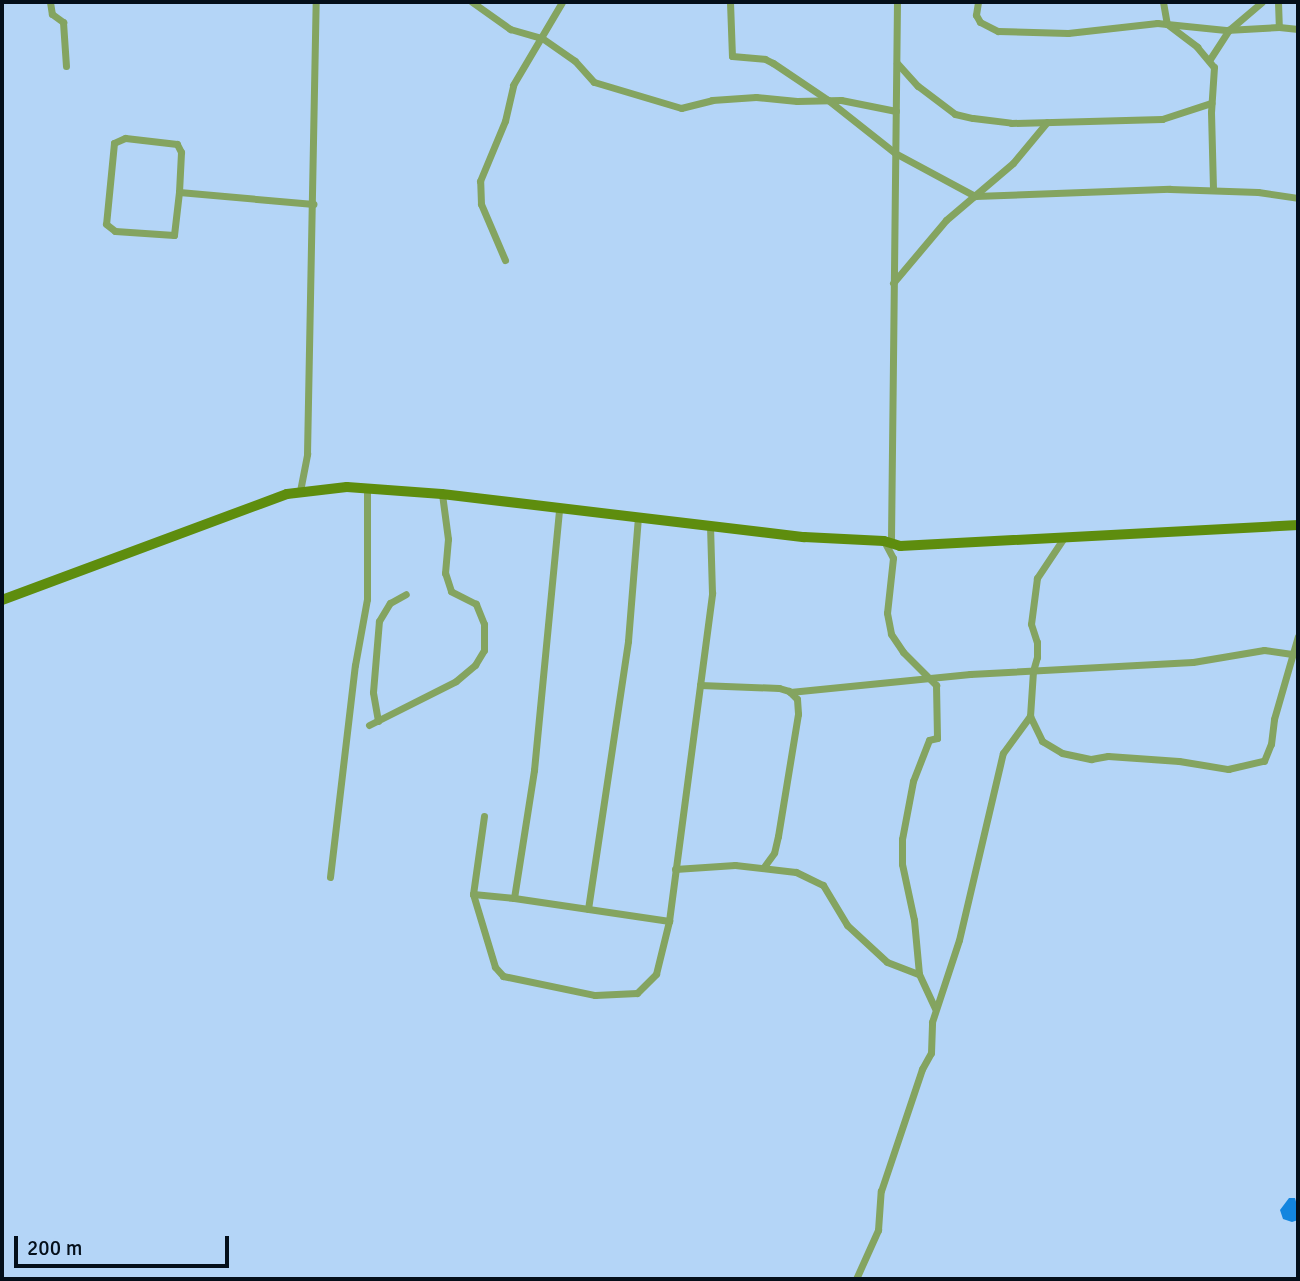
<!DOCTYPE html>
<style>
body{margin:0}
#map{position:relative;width:1300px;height:1281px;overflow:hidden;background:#b4d5f7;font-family:Signika,sans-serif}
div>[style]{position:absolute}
.water>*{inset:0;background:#1385df}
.street>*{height:7px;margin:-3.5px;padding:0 3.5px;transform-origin:3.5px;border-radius:3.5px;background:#84a460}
.secondary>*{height:10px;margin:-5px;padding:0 5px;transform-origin:5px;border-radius:5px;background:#5e8d0e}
span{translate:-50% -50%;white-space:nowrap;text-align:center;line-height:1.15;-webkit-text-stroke:5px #b4d5f7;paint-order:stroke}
.frame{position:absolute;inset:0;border:4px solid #040f1a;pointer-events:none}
.scale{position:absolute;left:14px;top:1236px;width:215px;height:32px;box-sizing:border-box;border:4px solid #040f1a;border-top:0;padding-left:9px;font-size:21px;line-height:24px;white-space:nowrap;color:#040f1a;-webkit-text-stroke:5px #b4d5f7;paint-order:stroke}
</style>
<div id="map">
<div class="water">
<div style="clip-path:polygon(1289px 1198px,1295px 1198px,1298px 1209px,1298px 1220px,1292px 1222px,1283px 1219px,1280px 1210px)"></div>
</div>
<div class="street">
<div style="left:50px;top:2px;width:12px;rotate:81deg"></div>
<div style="left:52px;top:14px;width:14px;rotate:36deg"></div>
<div style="left:63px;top:22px;width:44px;rotate:86.1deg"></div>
<div style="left:472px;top:2px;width:47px;rotate:35.4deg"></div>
<div style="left:510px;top:29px;width:33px;rotate:16deg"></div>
<div style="left:542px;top:38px;width:40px;rotate:34.9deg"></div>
<div style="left:575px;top:61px;width:28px;rotate:48deg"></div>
<div style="left:594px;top:82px;width:91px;rotate:16.6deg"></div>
<div style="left:681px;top:108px;width:32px;rotate:-14deg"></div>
<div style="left:712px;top:100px;width:44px;rotate:-3.9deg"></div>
<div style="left:756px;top:97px;width:41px;rotate:5.6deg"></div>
<div style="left:797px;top:101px;width:44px;rotate:-1.3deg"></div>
<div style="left:841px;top:100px;width:56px;rotate:11.3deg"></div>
<div style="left:730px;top:2px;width:54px;rotate:87.9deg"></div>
<div style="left:732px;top:56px;width:33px;rotate:5deg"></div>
<div style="left:765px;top:59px;width:9px;rotate:27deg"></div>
<div style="left:773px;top:63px;width:66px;rotate:33.9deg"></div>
<div style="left:828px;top:100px;width:85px;rotate:38.3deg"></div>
<div style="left:895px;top:153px;width:91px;rotate:28.3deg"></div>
<div style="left:975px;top:196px;width:195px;rotate:-2.1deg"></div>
<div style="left:1170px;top:189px;width:88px;rotate:2deg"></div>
<div style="left:1258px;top:192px;width:40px;rotate:8.5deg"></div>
<div style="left:897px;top:2px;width:538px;rotate:90.64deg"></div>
<div style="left:891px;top:540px;width:7px;rotate:172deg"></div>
<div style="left:884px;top:541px;width:19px;rotate:62deg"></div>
<div style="left:893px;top:558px;width:55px;rotate:96.2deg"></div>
<div style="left:887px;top:613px;width:21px;rotate:79deg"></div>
<div style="left:891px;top:634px;width:22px;rotate:56deg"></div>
<div style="left:903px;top:652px;width:47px;rotate:45deg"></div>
<div style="left:936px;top:685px;width:53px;rotate:88.9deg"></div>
<div style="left:937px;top:738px;width:8px;rotate:166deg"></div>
<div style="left:929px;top:740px;width:44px;rotate:111.3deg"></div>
<div style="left:913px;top:781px;width:59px;rotate:100.7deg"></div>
<div style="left:902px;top:839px;width:25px;rotate:90deg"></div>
<div style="left:902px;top:864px;width:57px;rotate:77.9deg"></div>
<div style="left:914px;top:920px;width:54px;rotate:84.7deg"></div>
<div style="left:919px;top:974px;width:38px;rotate:65deg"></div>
<div style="left:978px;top:2px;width:13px;rotate:99deg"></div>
<div style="left:976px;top:15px;width:8px;rotate:60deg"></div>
<div style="left:980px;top:22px;width:20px;rotate:27deg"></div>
<div style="left:998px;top:31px;width:70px;rotate:1.6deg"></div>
<div style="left:1068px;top:33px;width:90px;rotate:-6.4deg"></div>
<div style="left:1157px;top:23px;width:69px;rotate:5.8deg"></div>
<div style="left:1226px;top:30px;width:53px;rotate:-3.2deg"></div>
<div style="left:1163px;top:2px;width:22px;rotate:80deg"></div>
<div style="left:1167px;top:24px;width:38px;rotate:37deg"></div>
<div style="left:1197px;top:47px;width:26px;rotate:50deg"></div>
<div style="left:1214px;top:67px;width:45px;rotate:93.8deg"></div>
<div style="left:1211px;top:112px;width:78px;rotate:88.5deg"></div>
<div style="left:1278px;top:2px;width:25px;rotate:88deg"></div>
<div style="left:1279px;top:27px;width:19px;rotate:6deg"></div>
<div style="left:1210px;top:59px;width:35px;rotate:-57deg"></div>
<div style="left:1229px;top:30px;width:43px;rotate:-40.3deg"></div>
<div style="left:897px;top:63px;width:31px;rotate:48deg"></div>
<div style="left:918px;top:86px;width:46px;rotate:37.1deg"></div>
<div style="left:955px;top:114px;width:18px;rotate:13deg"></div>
<div style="left:973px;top:118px;width:38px;rotate:7deg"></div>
<div style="left:1011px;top:123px;width:151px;rotate:-1.5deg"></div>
<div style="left:1162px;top:119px;width:52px;rotate:-18.1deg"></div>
<div style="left:179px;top:192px;width:40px;rotate:-87.1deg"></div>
<div style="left:181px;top:152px;width:9px;rotate:-117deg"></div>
<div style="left:177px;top:144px;width:52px;rotate:-173.4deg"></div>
<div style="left:125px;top:138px;width:12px;rotate:156deg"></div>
<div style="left:114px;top:143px;width:81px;rotate:95.6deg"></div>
<div style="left:106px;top:224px;width:11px;rotate:38deg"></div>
<div style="left:115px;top:231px;width:59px;rotate:3.9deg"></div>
<div style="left:174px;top:235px;width:43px;rotate:-83.4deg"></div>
<div style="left:179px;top:192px;width:135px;rotate:5.1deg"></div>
<div style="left:505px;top:260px;width:61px;rotate:-113.2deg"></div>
<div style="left:481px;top:204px;width:23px;rotate:-92deg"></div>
<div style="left:480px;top:181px;width:65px;rotate:-67.4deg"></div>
<div style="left:505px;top:121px;width:37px;rotate:-77deg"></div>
<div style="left:513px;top:85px;width:96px;rotate:-59.4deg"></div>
<div style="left:893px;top:283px;width:82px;rotate:-49.9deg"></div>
<div style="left:946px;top:220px;width:88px;rotate:-40.4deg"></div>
<div style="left:1013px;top:163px;width:53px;rotate:-50.3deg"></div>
<div style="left:300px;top:491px;width:38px;rotate:-79deg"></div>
<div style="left:307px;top:454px;width:452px;rotate:-88.9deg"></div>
<div style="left:1063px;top:539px;width:47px;rotate:123.7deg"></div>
<div style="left:1037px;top:578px;width:46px;rotate:97.4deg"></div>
<div style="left:1031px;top:624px;width:19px;rotate:72deg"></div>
<div style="left:1037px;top:642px;width:15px;rotate:90deg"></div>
<div style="left:1037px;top:657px;width:15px;rotate:106deg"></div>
<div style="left:1033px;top:671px;width:45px;rotate:93.8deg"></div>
<div style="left:1030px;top:716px;width:28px;rotate:64deg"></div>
<div style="left:1042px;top:741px;width:23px;rotate:31deg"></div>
<div style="left:1062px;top:753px;width:30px;rotate:12deg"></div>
<div style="left:1091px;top:759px;width:17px;rotate:-10deg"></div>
<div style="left:1108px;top:756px;width:71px;rotate:4deg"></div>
<div style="left:1179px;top:761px;width:50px;rotate:9.3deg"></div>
<div style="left:1228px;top:769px;width:37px;rotate:-13deg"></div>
<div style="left:1264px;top:761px;width:18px;rotate:-68deg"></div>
<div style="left:1271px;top:744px;width:25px;rotate:-83deg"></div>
<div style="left:1274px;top:719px;width:86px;rotate:-73.9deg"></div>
<div style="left:700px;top:685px;width:79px;rotate:2.2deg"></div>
<div style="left:779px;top:688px;width:10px;rotate:17deg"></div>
<div style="left:789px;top:691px;width:11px;rotate:45deg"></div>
<div style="left:797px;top:699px;width:15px;rotate:86deg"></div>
<div style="left:798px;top:714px;width:124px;rotate:99.3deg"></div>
<div style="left:778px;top:836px;width:17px;rotate:103deg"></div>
<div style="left:774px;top:853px;width:17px;rotate:126deg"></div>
<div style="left:790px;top:692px;width:181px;rotate:-5.7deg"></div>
<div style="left:970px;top:674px;width:223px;rotate:-3.1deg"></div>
<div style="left:1193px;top:662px;width:72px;rotate:-9.6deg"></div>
<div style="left:1264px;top:650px;width:30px;rotate:8deg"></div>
<div style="left:378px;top:721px;width:29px;rotate:-100deg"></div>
<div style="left:373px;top:692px;width:71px;rotate:-85.2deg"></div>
<div style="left:379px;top:621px;width:21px;rotate:-59deg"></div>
<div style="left:390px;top:603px;width:18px;rotate:-29deg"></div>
<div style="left:369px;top:725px;width:97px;rotate:-26.8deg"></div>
<div style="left:456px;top:681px;width:25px;rotate:-40deg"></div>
<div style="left:475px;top:665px;width:17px;rotate:-59deg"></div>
<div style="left:484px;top:650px;width:26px;rotate:-90deg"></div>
<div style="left:484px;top:624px;width:22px;rotate:-112deg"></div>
<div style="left:476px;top:604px;width:28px;rotate:-153deg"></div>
<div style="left:451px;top:591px;width:19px;rotate:-108deg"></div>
<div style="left:445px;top:573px;width:34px;rotate:-85deg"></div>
<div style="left:448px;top:539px;width:45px;rotate:-97.6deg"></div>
<div style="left:484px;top:816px;width:79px;rotate:98deg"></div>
<div style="left:473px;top:894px;width:76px;rotate:73.2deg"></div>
<div style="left:495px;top:967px;width:12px;rotate:48deg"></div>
<div style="left:503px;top:976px;width:94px;rotate:11.7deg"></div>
<div style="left:595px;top:995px;width:42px;rotate:-2.7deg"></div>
<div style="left:637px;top:993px;width:27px;rotate:-45deg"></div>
<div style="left:656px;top:974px;width:55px;rotate:-76.2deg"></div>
<div style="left:669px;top:921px;width:331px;rotate:-82.5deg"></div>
<div style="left:712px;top:593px;width:67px;rotate:-91.7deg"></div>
<div style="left:675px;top:869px;width:60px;rotate:-3.8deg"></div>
<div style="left:735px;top:865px;width:61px;rotate:6.5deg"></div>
<div style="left:796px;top:872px;width:30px;rotate:26deg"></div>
<div style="left:823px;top:885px;width:47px;rotate:59deg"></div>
<div style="left:847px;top:925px;width:54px;rotate:42.8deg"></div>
<div style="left:887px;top:962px;width:34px;rotate:21deg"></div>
<div style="left:330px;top:877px;width:213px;rotate:-83.3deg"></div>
<div style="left:355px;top:665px;width:67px;rotate:-79.7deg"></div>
<div style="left:367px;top:599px;width:111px;rotate:-90deg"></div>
<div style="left:473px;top:894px;width:41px;rotate:5.6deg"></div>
<div style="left:514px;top:898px;width:130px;rotate:-81.1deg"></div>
<div style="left:534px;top:770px;width:263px;rotate:-84.5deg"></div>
<div style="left:514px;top:898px;width:157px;rotate:8.4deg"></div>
<div style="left:588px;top:909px;width:271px;rotate:-81.5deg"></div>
<div style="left:628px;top:641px;width:123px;rotate:-85.4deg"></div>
<div style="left:856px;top:1279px;width:54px;rotate:-65.8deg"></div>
<div style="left:878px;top:1230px;width:39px;rotate:-86deg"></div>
<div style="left:881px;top:1191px;width:129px;rotate:-71.4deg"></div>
<div style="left:922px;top:1069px;width:18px;rotate:-61deg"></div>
<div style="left:931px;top:1053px;width:31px;rotate:-88deg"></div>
<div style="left:932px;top:1022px;width:86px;rotate:-71.8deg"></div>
<div style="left:959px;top:940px;width:192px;rotate:-76.8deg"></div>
<div style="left:1003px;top:753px;width:46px;rotate:-53.9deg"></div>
</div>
<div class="secondary">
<div style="left:2px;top:600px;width:304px;rotate:-20.4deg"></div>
<div style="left:287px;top:494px;width:60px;rotate:-6.7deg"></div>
<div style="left:347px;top:487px;width:95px;rotate:4.2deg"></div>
<div style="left:442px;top:494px;width:365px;rotate:6.8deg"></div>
<div style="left:804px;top:537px;width:80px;rotate:2.9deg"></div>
<div style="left:884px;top:541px;width:17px;rotate:17deg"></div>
<div style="left:900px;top:546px;width:399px;rotate:-3deg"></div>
</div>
<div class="frame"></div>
<div class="scale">200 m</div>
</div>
